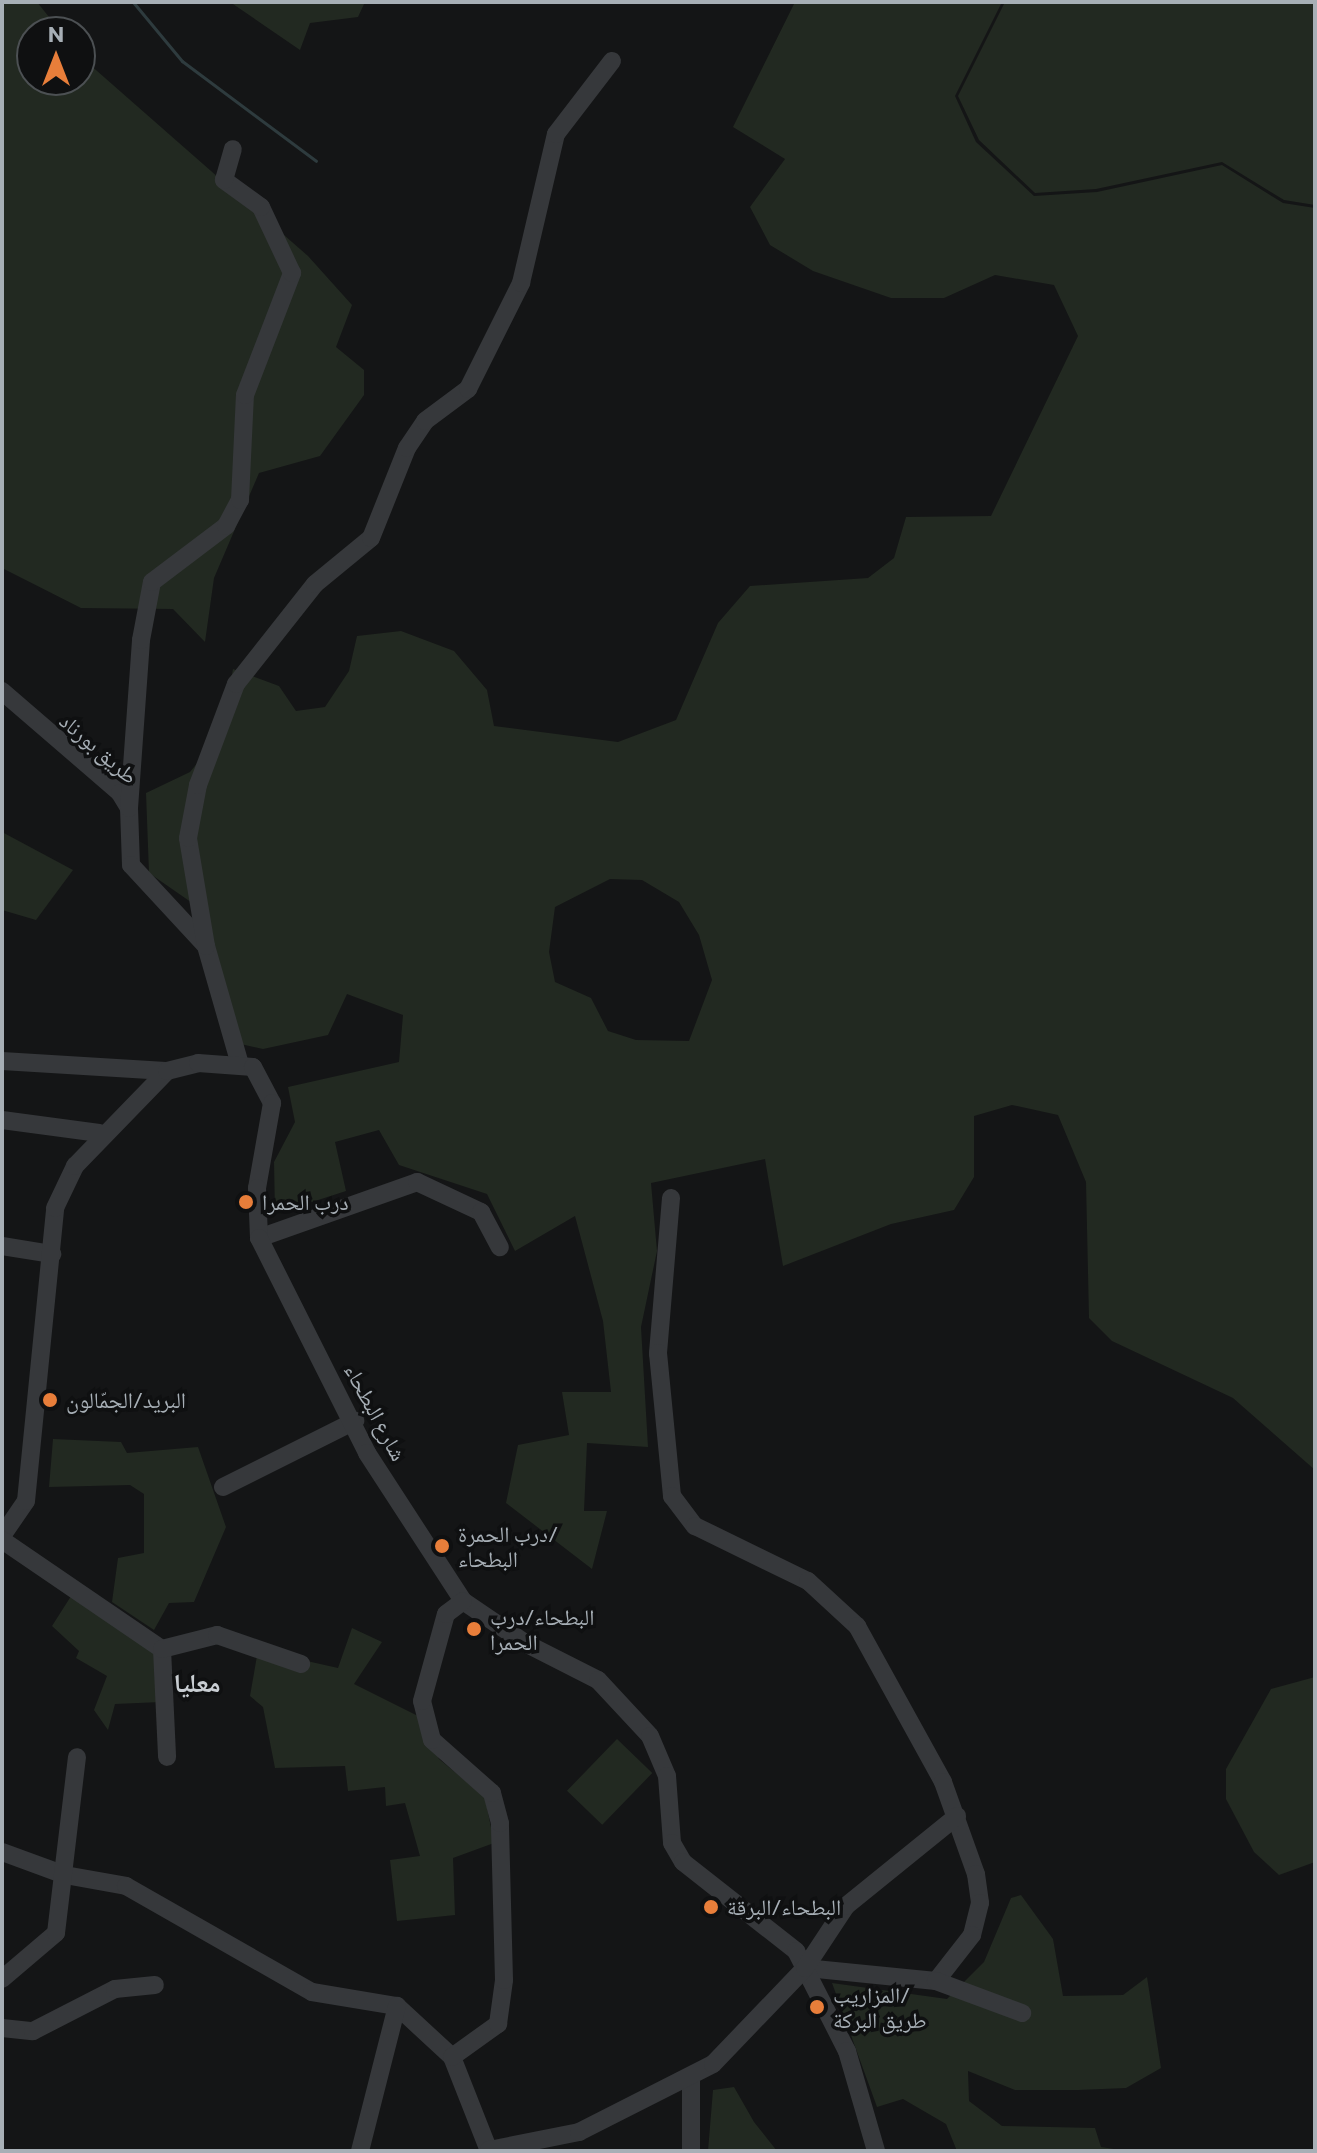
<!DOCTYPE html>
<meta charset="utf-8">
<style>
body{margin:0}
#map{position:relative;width:1317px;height:2153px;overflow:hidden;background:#141516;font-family:Commissioner,"Noto Naskh Arabic",sans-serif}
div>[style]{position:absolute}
.green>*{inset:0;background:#222921;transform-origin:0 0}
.stream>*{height:3px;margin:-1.5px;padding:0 1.5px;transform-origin:1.5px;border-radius:1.5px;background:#2e3b3e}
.minor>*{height:18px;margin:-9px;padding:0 9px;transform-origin:9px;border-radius:9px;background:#36383b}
.dots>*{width:22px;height:22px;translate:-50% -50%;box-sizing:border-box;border:4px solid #0f1011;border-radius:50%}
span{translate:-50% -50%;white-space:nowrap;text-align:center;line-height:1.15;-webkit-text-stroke:7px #0f1011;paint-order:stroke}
.street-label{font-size:22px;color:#a7afb6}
.poi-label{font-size:22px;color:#a7afb6}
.left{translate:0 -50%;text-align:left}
.quarter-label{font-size:26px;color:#c8cdd2;font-weight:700}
.frame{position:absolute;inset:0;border:4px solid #a7afb6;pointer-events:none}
.north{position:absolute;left:16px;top:16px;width:80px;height:80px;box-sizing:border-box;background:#0f1011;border:2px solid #4c5053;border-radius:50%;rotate:0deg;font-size:22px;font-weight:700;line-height:32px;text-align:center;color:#a7afb6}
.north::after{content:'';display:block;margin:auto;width:28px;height:36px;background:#e87e3a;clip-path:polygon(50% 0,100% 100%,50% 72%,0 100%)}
</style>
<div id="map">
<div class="green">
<div style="clip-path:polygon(2px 2px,37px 2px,61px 32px,32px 32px,32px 80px,80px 80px,80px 56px,308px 256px,352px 305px,336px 347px,364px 370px,364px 395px,320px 456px,259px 473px,214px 578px,205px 642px,173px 609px,81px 608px,2px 568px)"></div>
<div style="clip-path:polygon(230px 2px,365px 2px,358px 17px,310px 23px,300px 50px)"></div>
<div style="clip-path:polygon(evenodd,795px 2px,1002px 2px,955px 96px,976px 142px,1034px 196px,1097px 192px,1222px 165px,1283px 203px,1315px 208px,1315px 1470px,1233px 1398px,1112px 1341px,1089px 1318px,1086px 1182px,1058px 1115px,1012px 1105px,974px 1116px,974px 1177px,954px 1210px,891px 1224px,783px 1266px,765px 1159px,651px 1183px,657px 1251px,641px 1327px,648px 1447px,587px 1443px,584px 1511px,607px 1511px,592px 1569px,506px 1503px,518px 1445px,569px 1435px,562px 1392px,611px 1392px,603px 1321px,575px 1216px,515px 1251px,487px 1194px,399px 1165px,379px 1130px,335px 1142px,346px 1191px,275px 1214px,274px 1162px,295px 1122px,288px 1087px,399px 1062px,403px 1015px,347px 994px,328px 1035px,263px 1049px,236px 1043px,198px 907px,149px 873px,146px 793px,190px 772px,221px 734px,233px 669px,279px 686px,296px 711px,325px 707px,349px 671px,357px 636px,401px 631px,454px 651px,487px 690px,494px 726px,618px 742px,676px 720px,718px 623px,750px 586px,868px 578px,894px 558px,906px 517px,991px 516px,1078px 336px,1054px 285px,995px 275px,944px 298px,891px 298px,813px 271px,770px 245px,750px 207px,785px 159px,733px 127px,795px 2px,610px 879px,642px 880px,679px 902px,699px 935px,712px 980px,689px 1041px,636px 1040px,608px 1031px,591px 998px,555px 982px,549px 952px,555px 907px,610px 879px)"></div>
<div style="clip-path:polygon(1005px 2px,1315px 2px,1315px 205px,1284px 200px,1222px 162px,1096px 189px,1035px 193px,979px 140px,958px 96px)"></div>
<div style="clip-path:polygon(2px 832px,73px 870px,36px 920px,2px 910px)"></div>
<div style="clip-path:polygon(53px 1439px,121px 1442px,127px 1453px,198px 1447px,226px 1527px,194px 1602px,169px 1603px,154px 1630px,112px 1602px,118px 1558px,144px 1553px,144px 1494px,130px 1485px,49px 1487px)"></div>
<div style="clip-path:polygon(73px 1593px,156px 1650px,161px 1702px,115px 1704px,108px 1730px,94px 1710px,107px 1676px,76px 1658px,79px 1651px,52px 1626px)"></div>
<div style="clip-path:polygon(352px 1628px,382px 1642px,354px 1684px,420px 1717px,439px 1759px,485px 1797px,494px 1843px,453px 1858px,455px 1915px,397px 1921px,390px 1860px,420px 1856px,405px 1803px,386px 1806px,385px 1787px,348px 1791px,345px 1766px,275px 1768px,263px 1707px,250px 1696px,258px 1650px,338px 1668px)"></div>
<div style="clip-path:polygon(1315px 1677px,1315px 1862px,1279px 1875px,1254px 1852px,1226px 1799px,1226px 1769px,1271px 1689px)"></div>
<div style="left:617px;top:1739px;width:49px;height:72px;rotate:44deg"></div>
<div style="clip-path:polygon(1021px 1895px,1053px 1939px,1063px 1996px,1123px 1995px,1147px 1977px,1161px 2068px,1126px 2088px,1078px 2090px,1015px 2090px,968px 2071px,969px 2101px,1002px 2126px,1095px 2128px,1101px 2147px,1127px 2151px,957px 2151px,946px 2124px,903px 2099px,877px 2107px,832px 1983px,947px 1999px,984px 1962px,1011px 1898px)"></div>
<div style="clip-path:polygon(734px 2087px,754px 2122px,777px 2151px,708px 2151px,713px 2090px)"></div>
</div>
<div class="stream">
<div style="left:133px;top:2px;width:77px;rotate:50.3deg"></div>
<div style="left:182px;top:61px;width:167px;rotate:36.7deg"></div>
</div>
<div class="minor">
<div style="left:2px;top:691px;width:156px;rotate:40.8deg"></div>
<div style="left:120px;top:793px;width:17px;rotate:59deg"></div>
<div style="left:129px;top:808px;width:57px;rotate:88deg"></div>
<div style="left:131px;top:865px;width:110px;rotate:47.2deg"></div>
<div style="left:206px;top:946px;width:120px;rotate:74deg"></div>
<div style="left:129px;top:808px;width:168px;rotate:-85.9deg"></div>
<div style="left:141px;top:640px;width:59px;rotate:-79.3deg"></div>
<div style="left:152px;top:582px;width:93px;rotate:-37.1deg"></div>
<div style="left:226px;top:526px;width:30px;rotate:-62deg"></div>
<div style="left:240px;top:500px;width:105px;rotate:-87.3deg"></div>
<div style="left:245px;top:395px;width:131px;rotate:-68.9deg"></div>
<div style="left:292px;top:273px;width:73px;rotate:-115.2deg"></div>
<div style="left:261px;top:207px;width:46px;rotate:-143.9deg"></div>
<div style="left:224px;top:180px;width:32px;rotate:-74deg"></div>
<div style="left:206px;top:946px;width:109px;rotate:-99.5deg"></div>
<div style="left:188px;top:838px;width:54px;rotate:-79.3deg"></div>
<div style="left:198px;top:785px;width:108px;rotate:-69.4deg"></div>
<div style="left:236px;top:684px;width:127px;rotate:-51.7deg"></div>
<div style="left:315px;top:584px;width:72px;rotate:-39.4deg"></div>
<div style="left:371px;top:538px;width:97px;rotate:-68.2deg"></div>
<div style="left:407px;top:448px;width:32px;rotate:-56deg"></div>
<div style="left:425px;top:421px;width:54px;rotate:-36.7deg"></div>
<div style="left:468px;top:389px;width:119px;rotate:-63.4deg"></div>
<div style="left:521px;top:283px;width:153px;rotate:-76.8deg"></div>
<div style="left:556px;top:134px;width:92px;rotate:-52.5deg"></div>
<div style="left:2px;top:1061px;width:164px;rotate:3.5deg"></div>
<div style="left:2px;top:1120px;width:98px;rotate:7.6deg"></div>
<div style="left:671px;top:1198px;width:156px;rotate:94.8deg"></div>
<div style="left:658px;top:1353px;width:144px;rotate:84.4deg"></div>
<div style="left:672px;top:1496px;width:38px;rotate:53deg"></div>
<div style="left:695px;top:1526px;width:126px;rotate:26deg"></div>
<div style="left:808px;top:1581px;width:67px;rotate:42.6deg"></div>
<div style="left:857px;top:1626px;width:178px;rotate:61.1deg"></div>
<div style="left:943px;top:1782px;width:98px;rotate:70.3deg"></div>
<div style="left:976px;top:1874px;width:29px;rotate:82deg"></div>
<div style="left:980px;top:1903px;width:33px;rotate:104deg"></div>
<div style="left:972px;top:1935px;width:58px;rotate:128deg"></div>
<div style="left:936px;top:1981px;width:132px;rotate:-174.3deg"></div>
<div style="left:259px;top:1238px;width:168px;rotate:-19.5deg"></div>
<div style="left:417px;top:1182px;width:71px;rotate:25.1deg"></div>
<div style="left:481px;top:1212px;width:40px;rotate:62deg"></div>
<div style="left:2px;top:1246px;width:51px;rotate:9.1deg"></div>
<div style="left:223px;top:1487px;width:148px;rotate:-26.6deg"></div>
<div style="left:2px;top:1536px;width:42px;rotate:-55.6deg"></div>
<div style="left:26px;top:1501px;width:294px;rotate:-84.3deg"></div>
<div style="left:55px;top:1208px;width:47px;rotate:-64.5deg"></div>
<div style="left:75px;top:1166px;width:132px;rotate:-45.9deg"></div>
<div style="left:167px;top:1071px;width:32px;rotate:-14deg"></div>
<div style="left:198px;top:1063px;width:55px;rotate:4.2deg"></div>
<div style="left:253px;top:1067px;width:41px;rotate:62.2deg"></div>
<div style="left:272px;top:1103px;width:86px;rotate:100deg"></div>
<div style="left:257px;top:1188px;width:50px;rotate:87.7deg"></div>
<div style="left:259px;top:1238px;width:241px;rotate:63.3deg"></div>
<div style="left:367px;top:1453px;width:176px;rotate:57deg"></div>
<div style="left:463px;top:1601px;width:75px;rotate:34.1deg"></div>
<div style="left:525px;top:1643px;width:82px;rotate:26.9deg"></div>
<div style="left:598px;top:1680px;width:76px;rotate:47.1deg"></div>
<div style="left:650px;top:1736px;width:43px;rotate:67deg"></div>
<div style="left:667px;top:1776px;width:67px;rotate:85.7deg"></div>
<div style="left:672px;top:1843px;width:22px;rotate:60deg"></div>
<div style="left:683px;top:1862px;width:144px;rotate:38.2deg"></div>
<div style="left:796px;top:1951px;width:112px;rotate:63deg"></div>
<div style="left:847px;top:2051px;width:104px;rotate:73.8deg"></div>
<div style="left:2px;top:1540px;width:194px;rotate:34.3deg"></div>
<div style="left:162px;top:1649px;width:108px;rotate:87.3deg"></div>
<div style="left:162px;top:1649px;width:57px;rotate:-14.3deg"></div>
<div style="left:217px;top:1635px;width:89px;rotate:19deg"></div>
<div style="left:2px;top:1852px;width:67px;rotate:20.1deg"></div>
<div style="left:65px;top:1875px;width:62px;rotate:10.2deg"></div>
<div style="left:126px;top:1886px;width:214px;rotate:29.7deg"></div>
<div style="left:312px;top:1992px;width:86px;rotate:9.4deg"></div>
<div style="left:397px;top:2006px;width:75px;rotate:42.8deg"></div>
<div style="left:452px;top:2057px;width:101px;rotate:68.5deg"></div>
<div style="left:2px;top:1979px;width:71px;rotate:-40.4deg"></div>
<div style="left:56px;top:1933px;width:177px;rotate:-83.2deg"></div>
<div style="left:936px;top:1981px;width:92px;rotate:20.4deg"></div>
<div style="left:2px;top:2028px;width:31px;rotate:6deg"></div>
<div style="left:33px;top:2031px;width:92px;rotate:-27.1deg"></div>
<div style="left:115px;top:1989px;width:40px;rotate:-5.7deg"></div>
<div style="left:452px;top:2057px;width:57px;rotate:-35.7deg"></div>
<div style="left:498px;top:2024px;width:44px;rotate:-82.2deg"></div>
<div style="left:504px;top:1980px;width:157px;rotate:-91.5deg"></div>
<div style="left:500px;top:1823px;width:31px;rotate:-105deg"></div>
<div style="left:492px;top:1793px;width:80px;rotate:-138.5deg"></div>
<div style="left:432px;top:1740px;width:40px;rotate:-104.4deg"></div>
<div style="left:422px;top:1701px;width:90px;rotate:-74.6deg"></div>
<div style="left:446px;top:1614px;width:21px;rotate:-37deg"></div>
<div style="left:691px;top:2079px;width:72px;rotate:90deg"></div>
<div style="left:489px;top:2150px;width:92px;rotate:-11.3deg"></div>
<div style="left:579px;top:2132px;width:150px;rotate:-26.9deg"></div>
<div style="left:713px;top:2064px;width:133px;rotate:-46.2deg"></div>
<div style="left:805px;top:1968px;width:74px;rotate:-56.5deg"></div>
<div style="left:846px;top:1906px;width:143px;rotate:-39deg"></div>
<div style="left:360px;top:2151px;width:150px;rotate:-75.7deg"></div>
</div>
<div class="dots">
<div style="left:246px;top:1202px;background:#e87e3a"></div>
<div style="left:50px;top:1400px;background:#e87e3a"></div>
<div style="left:442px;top:1546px;background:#e87e3a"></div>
<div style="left:474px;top:1629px;background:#e87e3a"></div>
<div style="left:711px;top:1907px;background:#e87e3a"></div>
<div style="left:817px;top:2007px;background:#e87e3a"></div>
</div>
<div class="street-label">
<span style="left:99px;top:748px;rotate:41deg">طريق بورناد</span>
<span style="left:376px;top:1412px;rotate:62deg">شارع البطحاء</span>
</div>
<div class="poi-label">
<span class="left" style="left:262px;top:1202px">درب الحمرا</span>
<span class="left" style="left:66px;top:1400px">البريد/الجمّالون</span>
<span class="left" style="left:458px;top:1546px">درب الحمرة/<br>البطحاء</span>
<span class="left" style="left:490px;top:1629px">البطحاء/درب<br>الحمرا</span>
<span class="left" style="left:727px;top:1907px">البطحاء/البرقة</span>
<span class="left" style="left:833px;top:2007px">المزاريب/<br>طريق البركة</span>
</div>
<div class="quarter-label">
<span style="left:197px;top:1682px">معليا</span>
</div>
<div class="frame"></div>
<div class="north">N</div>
</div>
